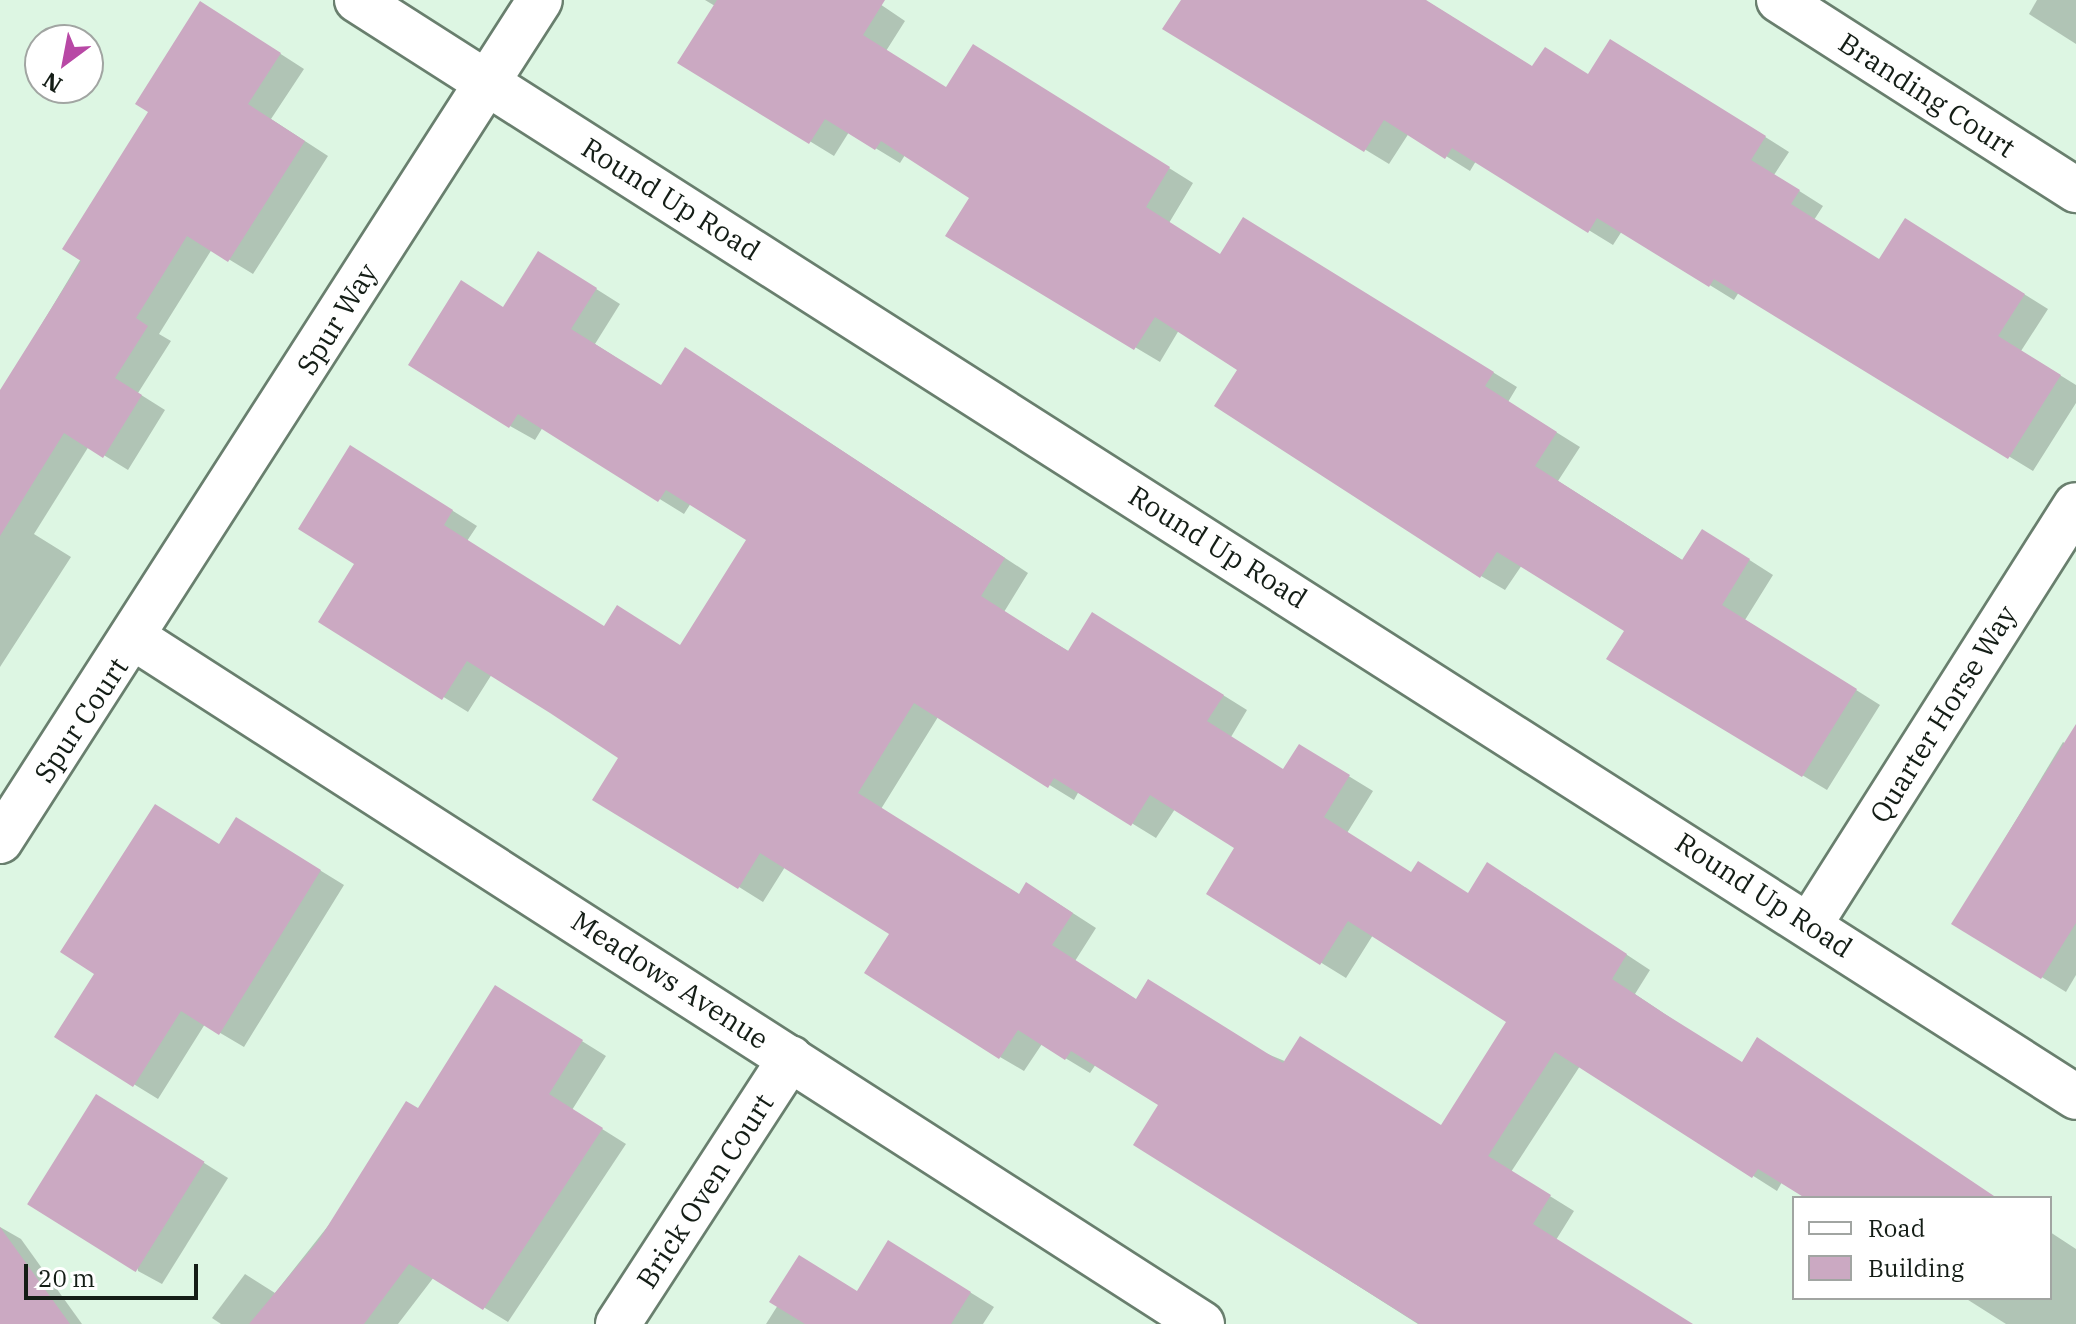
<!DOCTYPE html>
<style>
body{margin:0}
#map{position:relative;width:2076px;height:1324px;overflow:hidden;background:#ddf6e3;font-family:"IBM Plex Serif",serif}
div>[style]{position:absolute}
.shadow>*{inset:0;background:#0003}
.building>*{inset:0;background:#cba9c2;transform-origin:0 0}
.roads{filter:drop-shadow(2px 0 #697f6e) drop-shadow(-2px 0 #697f6e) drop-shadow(0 2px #697f6e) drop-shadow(0 -2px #697f6e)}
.minor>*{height:44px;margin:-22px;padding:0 22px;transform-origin:22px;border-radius:22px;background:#fff}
span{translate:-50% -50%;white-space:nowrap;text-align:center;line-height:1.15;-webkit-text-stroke:7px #fff;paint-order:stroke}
.street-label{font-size:28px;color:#141d16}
.legend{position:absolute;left:1792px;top:1196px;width:260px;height:104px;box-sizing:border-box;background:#fff;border:2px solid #a1a5a2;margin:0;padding:10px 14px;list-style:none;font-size:24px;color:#141d16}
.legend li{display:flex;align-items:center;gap:16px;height:40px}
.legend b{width:40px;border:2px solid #a1a5a2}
.north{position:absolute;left:24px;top:24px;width:80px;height:80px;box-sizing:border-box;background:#fff;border:2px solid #a1a5a2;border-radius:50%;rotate:212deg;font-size:22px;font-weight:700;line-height:32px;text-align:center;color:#141d16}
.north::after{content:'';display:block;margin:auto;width:28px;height:36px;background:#b848a5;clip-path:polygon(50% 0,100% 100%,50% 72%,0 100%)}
.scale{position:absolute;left:24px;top:1264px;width:174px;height:36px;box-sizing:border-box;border:4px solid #141d16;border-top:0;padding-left:10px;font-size:24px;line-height:28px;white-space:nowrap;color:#141d16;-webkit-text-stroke:6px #fff;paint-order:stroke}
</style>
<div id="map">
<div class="shadow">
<div style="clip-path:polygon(705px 0,874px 0,905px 21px,886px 51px,947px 89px,998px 61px,1193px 183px,1169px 223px,1221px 256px,1268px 234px,1517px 387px,1508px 402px,1580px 447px,1558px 481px,1684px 561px,1726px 545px,1773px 575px,1745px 620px,1880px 705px,1827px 790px,1609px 659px,1627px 630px,1522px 565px,1505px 590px,1481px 576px,1240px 369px,1179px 330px,1160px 362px,948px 236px,972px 197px,905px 155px,900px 163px,849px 132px,834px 156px,680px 62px,715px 6px)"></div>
<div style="clip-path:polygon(1184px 0,1425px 0,1534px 68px,1589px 76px,1635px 55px,1789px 152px,1774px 175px,1823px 206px,1814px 220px,1880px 261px,1929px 235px,2048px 309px,2021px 351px,2076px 385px,2076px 403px,2033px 471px,1739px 292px,1734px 300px,1622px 231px,1613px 245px,1476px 161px,1470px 171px,1409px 133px,1389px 164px,1165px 28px)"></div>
<div style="clip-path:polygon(2037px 0,2076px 0,2076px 44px,2029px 14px)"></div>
<div style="clip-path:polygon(225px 18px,304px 69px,271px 119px,328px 156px,253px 274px,212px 249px,159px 334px,171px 341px,138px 393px,165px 410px,128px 470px,89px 446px,34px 534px,71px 557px,0 667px,0 394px)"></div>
<div style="clip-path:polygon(evenodd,563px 268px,620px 304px,595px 344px,662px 387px,710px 364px,1028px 573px,1004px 612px,1070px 652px,1117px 629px,1247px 710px,1231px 737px,1285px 771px,1324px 761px,1373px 791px,1347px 833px,1412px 874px,1469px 894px,1512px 879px,1650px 970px,1635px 994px,1690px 1031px,1743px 1064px,1758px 1040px,1995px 1198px,1808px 1198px,1782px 1182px,1777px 1191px,1580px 1066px,1511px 1172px,1574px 1211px,1556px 1240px,1689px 1324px,1418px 1324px,1135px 1144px,1160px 1104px,1096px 1064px,1090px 1073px,1042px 1044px,1024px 1071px,1000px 1057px,892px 933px,785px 867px,763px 902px,739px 887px,621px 757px,492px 674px,468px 712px,320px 621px,357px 564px,375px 462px,477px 526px,467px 541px,606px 628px,681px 647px,749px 539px,691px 503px,684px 514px,543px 427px,535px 440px,510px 426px,505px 308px,563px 268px,938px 717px,1074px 800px,1079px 791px,1156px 838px,1175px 809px,1237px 848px,1208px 893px,1346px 978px,1373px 935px,1509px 1021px,1442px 1126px,1137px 1000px,1075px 961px,1096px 928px,1051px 899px,1020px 895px,881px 809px,938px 717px)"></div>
<div style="clip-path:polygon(2063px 742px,2076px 750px,2076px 975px,2066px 992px,1954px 923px)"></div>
<div style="clip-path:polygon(261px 834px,344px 885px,244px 1047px,205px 1024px,158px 1099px,57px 1037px,96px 973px,221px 846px)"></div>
<div style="clip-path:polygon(519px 1002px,606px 1056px,572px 1110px,626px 1144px,508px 1322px,434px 1277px,398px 1324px,221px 1324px,212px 1318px,245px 1274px,275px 1293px,419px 1111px)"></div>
<div style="clip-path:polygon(120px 1110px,228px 1178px,162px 1284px,138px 1271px)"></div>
<div style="clip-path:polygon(0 1227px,21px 1239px,82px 1324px,0 1324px)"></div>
<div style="clip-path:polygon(2050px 1232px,2076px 1249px,2076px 1324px,2006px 1324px,1965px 1298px,2050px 1298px)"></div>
<div style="clip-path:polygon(913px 1257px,994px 1307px,983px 1324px,766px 1324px,778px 1305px,858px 1293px)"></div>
</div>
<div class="building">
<div style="clip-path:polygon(717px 0,885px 0,863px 35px,946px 87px,973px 44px,1170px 167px,1146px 207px,1220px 254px,1243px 217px,1494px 372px,1485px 386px,1557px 432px,1535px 466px,1682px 560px,1702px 529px,1750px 559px,1722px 605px,1857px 689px,1802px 777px,1606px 659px,1624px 631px,1497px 552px,1480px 578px,1214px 406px,1237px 370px,1155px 317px,1134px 350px,945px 236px,969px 198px,881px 141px,875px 150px,825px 119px,809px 144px,677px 63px)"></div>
<div style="clip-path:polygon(1181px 0,1426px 0,1532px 66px,1545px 47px,1588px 74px,1610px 39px,1766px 136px,1751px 160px,1800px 190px,1791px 204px,1879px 259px,1905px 218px,2025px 294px,1998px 336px,2061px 375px,2008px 459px,1714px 279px,1709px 287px,1597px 218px,1588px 233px,1452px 148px,1445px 159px,1384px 120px,1364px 152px,1162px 29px)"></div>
<div style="clip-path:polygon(200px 1px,281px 53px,248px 104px,305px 141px,228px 262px,187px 236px,136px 318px,148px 326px,115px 378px,142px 395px,103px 458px,64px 433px,0 536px,0 390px,81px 261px,62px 249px,148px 112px,135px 104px)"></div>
<div style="clip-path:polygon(evenodd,538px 251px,597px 288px,571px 329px,661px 385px,685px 347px,1005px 558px,981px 596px,1068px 651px,1092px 612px,1224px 695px,1207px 721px,1283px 769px,1299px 744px,1350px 775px,1324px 817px,1411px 872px,1418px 861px,1468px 893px,1487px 862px,1627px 954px,1612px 979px,1665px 1014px,1742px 1062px,1757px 1037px,1997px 1198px,1805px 1198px,1758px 1169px,1752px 1178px,1555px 1052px,1488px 1156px,1551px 1195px,1533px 1224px,1693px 1324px,1419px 1324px,1133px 1145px,1158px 1105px,1071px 1051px,1065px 1060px,1018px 1030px,999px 1059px,864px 973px,889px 934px,760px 853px,738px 889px,592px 800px,618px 758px,550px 713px,467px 661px,442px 700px,318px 622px,354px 564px,298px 529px,350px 445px,453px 510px,444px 525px,604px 626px,617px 605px,680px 645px,746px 540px,666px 490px,658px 502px,518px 414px,509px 428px,408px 365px,461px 280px,503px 307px,538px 251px,914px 703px,1048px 788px,1054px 778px,1131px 826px,1150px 795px,1234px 848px,1206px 894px,1320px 965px,1348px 921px,1506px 1022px,1441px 1125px,1300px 1036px,1283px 1063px,1148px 979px,1136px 999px,1052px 945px,1073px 913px,1026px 882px,1019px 894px,858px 793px,914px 703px)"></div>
<div style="clip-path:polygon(2076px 724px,2076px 923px,2041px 979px,1951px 924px)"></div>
<div style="clip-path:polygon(155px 804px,219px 844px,236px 817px,321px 870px,219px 1035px,181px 1011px,133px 1087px,54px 1037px,94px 974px,60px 952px)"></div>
<div style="clip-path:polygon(495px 985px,583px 1040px,549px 1094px,603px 1128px,483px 1310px,409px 1264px,364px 1324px,249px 1324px,319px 1240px,406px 1101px,418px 1108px)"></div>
<div style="left:96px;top:1094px;width:128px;height:130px;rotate:32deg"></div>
<div style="clip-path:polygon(0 1227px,70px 1324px,0 1324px)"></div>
<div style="clip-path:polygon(888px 1240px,971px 1292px,951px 1324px,805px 1324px,769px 1302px,799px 1255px,857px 1291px)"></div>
</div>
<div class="roads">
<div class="minor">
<div style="left:357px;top:0;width:2039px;rotate:32.54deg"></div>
<div style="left:1779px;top:0;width:353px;rotate:32.6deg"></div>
<div style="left:136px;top:639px;width:1267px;rotate:32.72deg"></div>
<div style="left:0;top:841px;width:999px;rotate:-57.3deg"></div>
<div style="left:1810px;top:924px;width:496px;rotate:-57.6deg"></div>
<div style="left:618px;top:1324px;width:317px;rotate:-57deg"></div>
</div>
</div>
<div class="street-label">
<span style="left:1927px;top:95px;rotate:33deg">Branding Court</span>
<span style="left:671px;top:199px;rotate:32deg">Round Up Road</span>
<span style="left:337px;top:319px;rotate:-58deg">Spur Way</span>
<span style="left:1218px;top:547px;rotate:32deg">Round Up Road</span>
<span style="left:1943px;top:714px;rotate:-58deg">Quarter Horse Way</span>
<span style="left:81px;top:720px;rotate:-56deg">Spur Court</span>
<span style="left:1764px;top:895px;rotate:33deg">Round Up Road</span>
<span style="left:670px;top:980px;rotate:33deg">Meadows Avenue</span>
<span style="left:705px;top:1191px;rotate:-57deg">Brick Oven Court</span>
</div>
<ul class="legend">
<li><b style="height:10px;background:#fff"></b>Road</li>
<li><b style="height:22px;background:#cba9c2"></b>Building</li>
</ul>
<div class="north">N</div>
<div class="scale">20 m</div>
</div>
